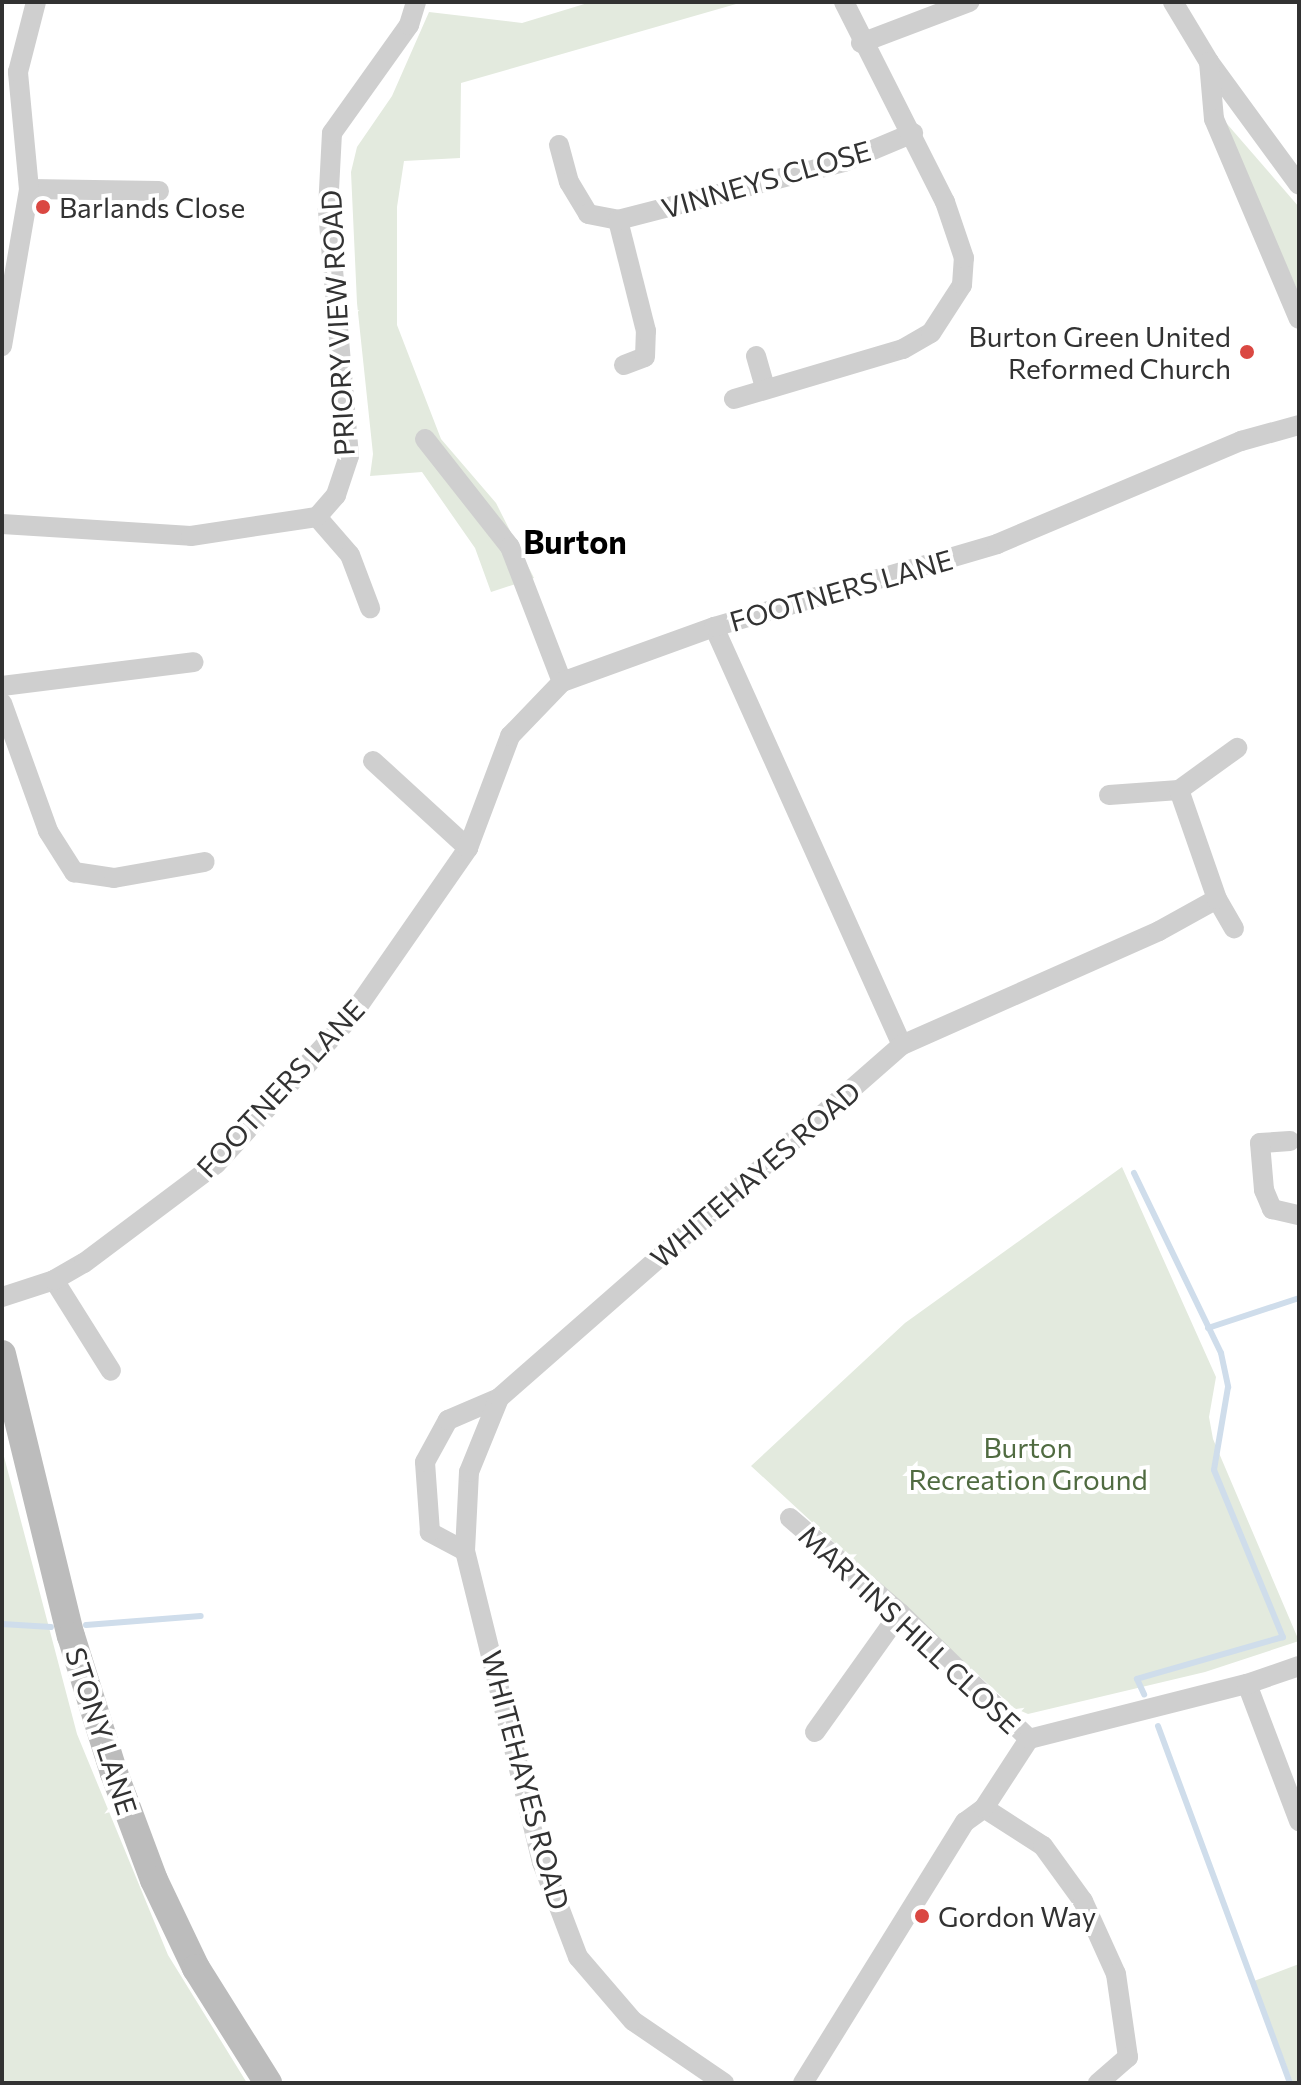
<!DOCTYPE html>
<style>
body{margin:0}
#map{position:relative;width:1301px;height:2085px;overflow:hidden;background:#fff;font-family:Commissioner,sans-serif}
div>[style]{position:absolute}
.green>*{inset:0;background:#e3eade}
.stream>*{height:6px;margin:-3px;padding:0 3px;transform-origin:3px;border-radius:3px;background:#cfddeb}
.minor>*{height:20px;margin:-10px;padding:0 10px;transform-origin:10px;border-radius:10px;background:#cfcfcf}
.secondary>*{height:28px;margin:-14px;padding:0 14px;transform-origin:14px;border-radius:14px;background:#bcbcbc}
.dots>*{width:22px;height:22px;translate:-50% -50%;box-sizing:border-box;border:4px solid #fff;border-radius:50%}
span{translate:-50% -50%;white-space:nowrap;text-align:center;line-height:1.15;-webkit-text-stroke:8px #fff;paint-order:stroke}
.street-label{font-size:28px;color:#323232}
.poi-label{font-size:28px;color:#323232}
.left{translate:0 -50%;text-align:left}
.right{translate:-100% -50%;text-align:right}
.park-label{font-size:28px;color:#506b41}
.quarter-label{font-size:32px;color:#000;font-weight:700}
.frame{position:absolute;inset:0;border:4px solid #323232;pointer-events:none}
</style>
<div id="map">
<div class="green">
<div style="clip-path:polygon(591px 2px,743px 2px,461px 83px,460px 158px,404px 161px,397px 207px,397px 325px,441px 439px,496px 503px,534px 578px,491px 592px,475px 548px,422px 472px,370px 476px,373px 454px,357px 303px,351px 172px,357px 147px,392px 96px,429px 12px,522px 23px)"></div>
<div style="clip-path:polygon(1221px 117px,1299px 207px,1299px 294px)"></div>
<div style="clip-path:polygon(1122px 1167px,1216px 1377px,1209px 1417px,1213px 1439px,1299px 1641px,1205px 1672px,1028px 1714px,1014px 1708px,751px 1466px,905px 1323px)"></div>
<div style="clip-path:polygon(2px 1449px,77px 1734px,168px 1955px,247px 2083px,2px 2083px)"></div>
<div style="clip-path:polygon(1299px 1964px,1299px 2083px,1293px 2083px,1254px 1981px)"></div>
</div>
<div class="stream">
<div style="left:1134px;top:1173px;width:200px;rotate:64.2deg"></div>
<div style="left:1221px;top:1353px;width:35px;rotate:78deg"></div>
<div style="left:1228px;top:1387px;width:84px;rotate:99.6deg"></div>
<div style="left:1214px;top:1470px;width:181px;rotate:67.6deg"></div>
<div style="left:1283px;top:1637px;width:152px;rotate:164deg"></div>
<div style="left:1137px;top:1679px;width:17px;rotate:65deg"></div>
<div style="left:1208px;top:1328px;width:96px;rotate:-18.2deg"></div>
<div style="left:2px;top:1624px;width:49px;rotate:3.5deg"></div>
<div style="left:86px;top:1625px;width:115px;rotate:-4.5deg"></div>
<div style="left:1158px;top:1726px;width:381px;rotate:69.7deg"></div>
</div>
<div class="minor">
<div style="left:1173px;top:2px;width:70px;rotate:59deg"></div>
<div style="left:1209px;top:62px;width:152px;rotate:53.8deg"></div>
<div style="left:861px;top:43px;width:116px;rotate:-20.8deg"></div>
<div style="left:1209px;top:62px;width:57px;rotate:85deg"></div>
<div style="left:1214px;top:119px;width:217px;rotate:67deg"></div>
<div style="left:559px;top:145px;width:38px;rotate:75deg"></div>
<div style="left:569px;top:182px;width:37px;rotate:59deg"></div>
<div style="left:588px;top:214px;width:31px;rotate:11deg"></div>
<div style="left:29px;top:189px;width:130px;rotate:0.9deg"></div>
<div style="left:2px;top:346px;width:159px;rotate:-80.2deg"></div>
<div style="left:29px;top:189px;width:118px;rotate:-95.4deg"></div>
<div style="left:18px;top:72px;width:72px;rotate:-75.6deg"></div>
<div style="left:756px;top:356px;width:33px;rotate:74deg"></div>
<div style="left:624px;top:365px;width:22px;rotate:-21deg"></div>
<div style="left:645px;top:357px;width:26px;rotate:-88deg"></div>
<div style="left:646px;top:331px;width:114px;rotate:-104.2deg"></div>
<div style="left:618px;top:220px;width:233px;rotate:-14.4deg"></div>
<div style="left:844px;top:162px;width:75px;rotate:-22.8deg"></div>
<div style="left:734px;top:399px;width:176px;rotate:-16.5deg"></div>
<div style="left:903px;top:349px;width:32px;rotate:-30deg"></div>
<div style="left:931px;top:333px;width:57px;rotate:-57.1deg"></div>
<div style="left:962px;top:285px;width:27px;rotate:-86deg"></div>
<div style="left:964px;top:258px;width:59px;rotate:-108.7deg"></div>
<div style="left:945px;top:202px;width:224px;rotate:-116.8deg"></div>
<div style="left:425px;top:439px;width:137px;rotate:51.8deg"></div>
<div style="left:510px;top:547px;width:145px;rotate:68.9deg"></div>
<div style="left:317px;top:517px;width:50px;rotate:49deg"></div>
<div style="left:350px;top:555px;width:57px;rotate:69.3deg"></div>
<div style="left:2px;top:524px;width:189px;rotate:3.6deg"></div>
<div style="left:191px;top:536px;width:127px;rotate:-8.6deg"></div>
<div style="left:317px;top:517px;width:29px;rotate:-49deg"></div>
<div style="left:336px;top:495px;width:41px;rotate:-71.6deg"></div>
<div style="left:349px;top:456px;width:248px;rotate:-94.9deg"></div>
<div style="left:328px;top:209px;width:76px;rotate:-87deg"></div>
<div style="left:332px;top:133px;width:133px;rotate:-54.5deg"></div>
<div style="left:409px;top:25px;width:24px;rotate:-73deg"></div>
<div style="left:714px;top:627px;width:458px;rotate:65.8deg"></div>
<div style="left:902px;top:1045px;width:281px;rotate:-23.9deg"></div>
<div style="left:1159px;top:931px;width:66px;rotate:-28.9deg"></div>
<div style="left:1217px;top:899px;width:34px;rotate:60deg"></div>
<div style="left:2px;top:686px;width:193px;rotate:-7.1deg"></div>
<div style="left:2px;top:703px;width:136px;rotate:70.2deg"></div>
<div style="left:48px;top:831px;width:49px;rotate:57.6deg"></div>
<div style="left:74px;top:872px;width:40px;rotate:8.5deg"></div>
<div style="left:114px;top:878px;width:92px;rotate:-10deg"></div>
<div style="left:373px;top:761px;width:129px;rotate:42.5deg"></div>
<div style="left:1109px;top:795px;width:70px;rotate:-4.1deg"></div>
<div style="left:1217px;top:899px;width:115px;rotate:-109.2deg"></div>
<div style="left:1179px;top:790px;width:72px;rotate:-35.9deg"></div>
<div style="left:1290px;top:1141px;width:30px;rotate:176deg"></div>
<div style="left:1260px;top:1143px;width:47px;rotate:85.1deg"></div>
<div style="left:1264px;top:1190px;width:21px;rotate:67deg"></div>
<div style="left:1272px;top:1209px;width:28px;rotate:13deg"></div>
<div style="left:54px;top:1280px;width:107px;rotate:57.9deg"></div>
<div style="left:2px;top:1297px;width:55px;rotate:-18.1deg"></div>
<div style="left:54px;top:1280px;width:34px;rotate:-30deg"></div>
<div style="left:84px;top:1263px;width:165px;rotate:-36.9deg"></div>
<div style="left:216px;top:1164px;width:198px;rotate:-47.5deg"></div>
<div style="left:350px;top:1018px;width:207px;rotate:-55.2deg"></div>
<div style="left:468px;top:848px;width:120px;rotate:-69.4deg"></div>
<div style="left:510px;top:736px;width:75px;rotate:-46.1deg"></div>
<div style="left:562px;top:682px;width:162px;rotate:-19.9deg"></div>
<div style="left:714px;top:627px;width:295px;rotate:-16.3deg"></div>
<div style="left:997px;top:544px;width:265px;rotate:-22.9deg"></div>
<div style="left:1241px;top:441px;width:60px;rotate:-15.4deg"></div>
<div style="left:790px;top:1518px;width:145px;rotate:40.8deg"></div>
<div style="left:900px;top:1613px;width:180px;rotate:44.3deg"></div>
<div style="left:465px;top:1551px;width:40px;rotate:-152deg"></div>
<div style="left:430px;top:1532px;width:70px;rotate:-94.1deg"></div>
<div style="left:425px;top:1462px;width:48px;rotate:-61.3deg"></div>
<div style="left:448px;top:1420px;width:56px;rotate:-23.3deg"></div>
<div style="left:1247px;top:1684px;width:147px;rotate:69.2deg"></div>
<div style="left:815px;top:1732px;width:146px;rotate:-54.5deg"></div>
<div style="left:984px;top:1808px;width:70px;rotate:32.8deg"></div>
<div style="left:1043px;top:1846px;width:68px;rotate:54deg"></div>
<div style="left:1083px;top:1901px;width:80px;rotate:65.7deg"></div>
<div style="left:1116px;top:1974px;width:84px;rotate:81.8deg"></div>
<div style="left:1128px;top:2057px;width:40px;rotate:139deg"></div>
<div style="left:724px;top:2083px;width:110px;rotate:-145.7deg"></div>
<div style="left:633px;top:2021px;width:84px;rotate:-130.7deg"></div>
<div style="left:578px;top:1957px;width:102px;rotate:-110.8deg"></div>
<div style="left:542px;top:1862px;width:320px;rotate:-103.9deg"></div>
<div style="left:465px;top:1551px;width:79px;rotate:-87.1deg"></div>
<div style="left:469px;top:1472px;width:80px;rotate:-67.9deg"></div>
<div style="left:499px;top:1398px;width:536px;rotate:-41.22deg"></div>
<div style="left:803px;top:2083px;width:307px;rotate:-58.2deg"></div>
<div style="left:965px;top:1822px;width:24px;rotate:-36deg"></div>
<div style="left:984px;top:1808px;width:82px;rotate:-56.9deg"></div>
<div style="left:1029px;top:1739px;width:225px;rotate:-14.2deg"></div>
<div style="left:1247px;top:1684px;width:55px;rotate:-19.1deg"></div>
</div>
<div class="secondary">
<div style="left:2px;top:1354px;width:290px;rotate:76.3deg"></div>
<div style="left:71px;top:1636px;width:144px;rotate:72.6deg"></div>
<div style="left:114px;top:1773px;width:114px;rotate:69.5deg"></div>
<div style="left:154px;top:1880px;width:98px;rotate:64.5deg"></div>
<div style="left:196px;top:1968px;width:136px;rotate:57.9deg"></div>
</div>
<div class="dots">
<div style="left:43px;top:207px;background:#da4842"></div>
<div style="left:1247px;top:352px;background:#da4842"></div>
<div style="left:922px;top:1916px;background:#da4842"></div>
</div>
<div class="street-label">
<span style="left:766px;top:179px;rotate:-16deg">VINNEYS CLOSE</span>
<span style="left:337px;top:323px;rotate:-93deg">PRIORY VIEW ROAD</span>
<span style="left:841px;top:590px;rotate:-16deg">FOOTNERS LANE</span>
<span style="left:280px;top:1088px;rotate:-47deg">FOOTNERS LANE</span>
<span style="left:755px;top:1174px;rotate:-41deg">WHITEHAYES ROAD</span>
<span style="left:910px;top:1629px;rotate:43deg">MARTINS HILL CLOSE</span>
<span style="left:102px;top:1731px;rotate:72deg">STONY LANE</span>
<span style="left:526px;top:1780px;rotate:75deg">WHITEHAYES ROAD</span>
</div>
<div class="poi-label">
<span class="left" style="left:59px;top:207px">Barlands Close</span>
<span class="right" style="left:1231px;top:352px">Burton Green United<br>Reformed Church</span>
<span class="left" style="left:938px;top:1916px">Gordon Way</span>
</div>
<div class="park-label">
<span style="left:1028px;top:1463px">Burton<br>Recreation Ground</span>
</div>
<div class="quarter-label">
<span style="left:575px;top:541px">Burton</span>
</div>
<div class="frame"></div>
</div>
